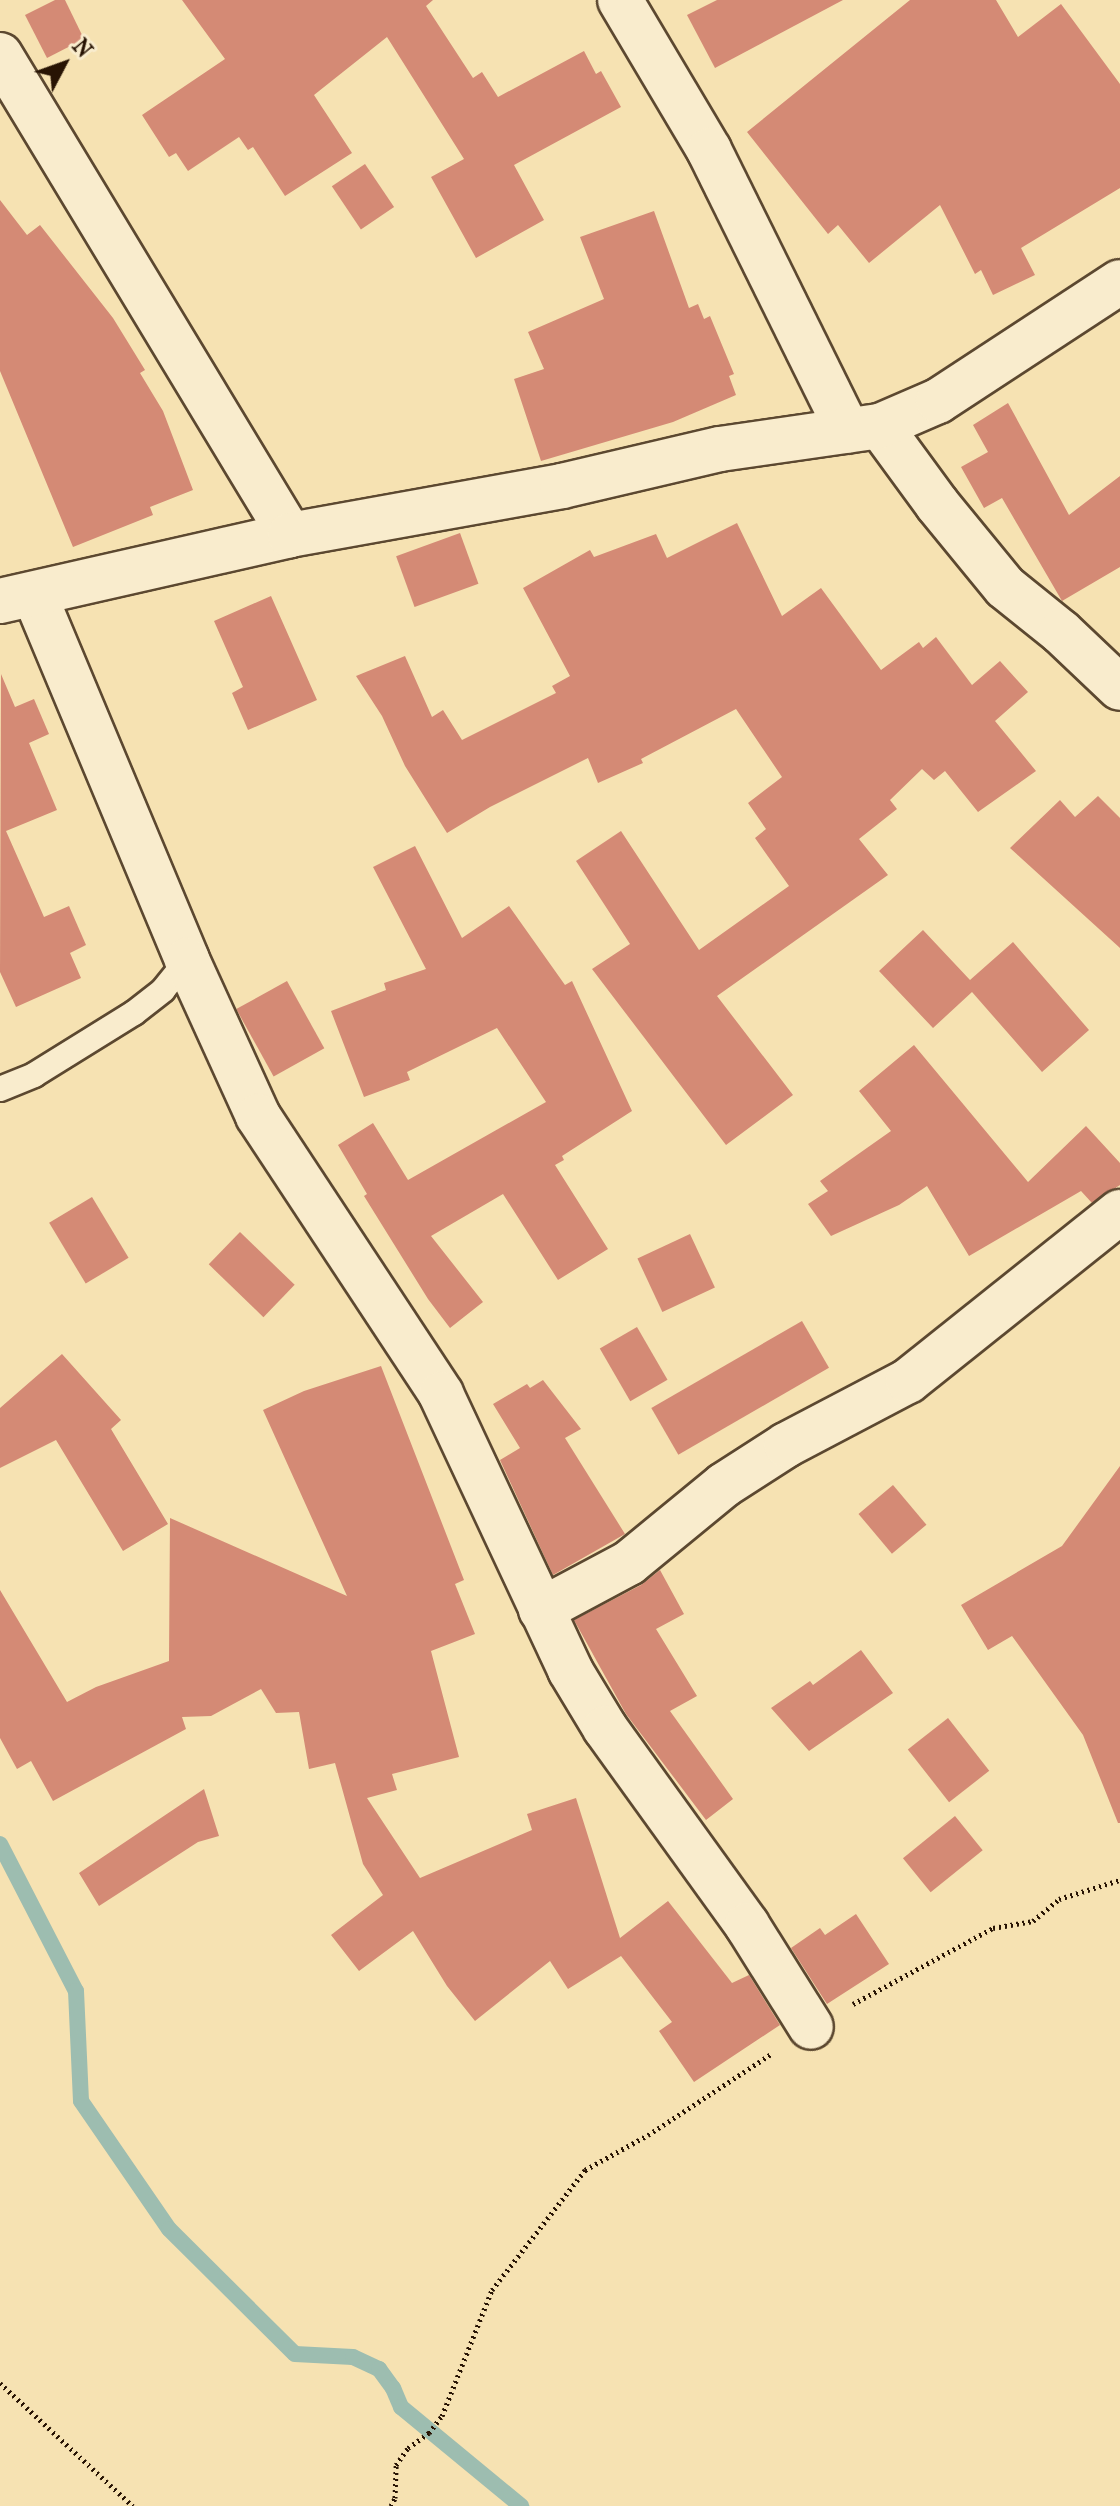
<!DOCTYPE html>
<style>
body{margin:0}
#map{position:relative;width:1120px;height:2506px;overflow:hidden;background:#f6e2b2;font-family:"IM FELL French Canon",serif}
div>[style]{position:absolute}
.stream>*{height:16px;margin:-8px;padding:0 8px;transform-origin:8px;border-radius:8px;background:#9dbdb0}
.building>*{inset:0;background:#d48a75;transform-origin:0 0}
.path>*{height:5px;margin-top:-2.5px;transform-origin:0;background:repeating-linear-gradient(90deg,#281404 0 2px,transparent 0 6px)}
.roads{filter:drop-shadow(2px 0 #5c4830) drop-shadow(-2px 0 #5c4830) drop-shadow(0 2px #5c4830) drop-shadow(0 -2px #5c4830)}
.lane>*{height:24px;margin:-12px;padding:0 12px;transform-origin:12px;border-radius:12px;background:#f9eccd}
.street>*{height:44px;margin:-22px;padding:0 22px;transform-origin:22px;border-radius:22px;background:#f9eccd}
span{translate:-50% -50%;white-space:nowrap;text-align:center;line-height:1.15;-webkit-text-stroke:8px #f9eccd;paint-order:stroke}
.north{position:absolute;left:24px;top:24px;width:80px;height:80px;-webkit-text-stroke:6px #f9eccd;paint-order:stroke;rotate:49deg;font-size:22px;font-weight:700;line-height:32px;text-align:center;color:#281404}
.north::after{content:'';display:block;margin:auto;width:28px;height:36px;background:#281404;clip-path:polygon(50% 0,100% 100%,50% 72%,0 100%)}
</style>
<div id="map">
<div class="stream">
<div style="left:0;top:1844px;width:165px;rotate:62.7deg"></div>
<div style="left:76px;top:1991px;width:110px;rotate:87.4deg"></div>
<div style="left:81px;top:2101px;width:155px;rotate:55.5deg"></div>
<div style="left:169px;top:2229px;width:177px;rotate:44.8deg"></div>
<div style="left:295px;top:2354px;width:58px;rotate:3deg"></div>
<div style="left:353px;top:2357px;width:29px;rotate:25deg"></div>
<div style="left:379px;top:2369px;width:24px;rotate:54deg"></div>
<div style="left:393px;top:2388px;width:21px;rotate:67deg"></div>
<div style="left:401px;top:2407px;width:156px;rotate:39.5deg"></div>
</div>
<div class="building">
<div style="clip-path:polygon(55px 0,65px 0,84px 39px,47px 58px,25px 15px)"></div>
<div style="clip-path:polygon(182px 0,433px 0,426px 6px,473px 78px,482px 72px,498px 97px,584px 51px,596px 74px,601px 71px,621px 107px,514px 165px,544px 220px,476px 258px,431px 177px,464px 159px,387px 37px,314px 95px,352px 153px,285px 196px,253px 147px,248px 150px,239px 137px,188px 171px,176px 153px,169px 157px,142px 115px,225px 59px)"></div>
<div style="clip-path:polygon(717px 0,843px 0,715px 68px,687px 15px)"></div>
<div style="clip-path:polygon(910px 0,996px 0,1018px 37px,1061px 4px,1120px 84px,1120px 188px,1021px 248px,1035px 275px,993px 295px,981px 270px,975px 274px,940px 205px,869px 263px,838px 225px,828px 234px,747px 132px)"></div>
<div style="left:365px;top:164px;width:52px;height:40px;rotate:56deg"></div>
<div style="clip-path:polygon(0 200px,27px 235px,40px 225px,113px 318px,145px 370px,140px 373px,163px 411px,193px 490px,150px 507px,153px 515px,73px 547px,0 371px)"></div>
<div style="clip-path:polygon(654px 211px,689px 308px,698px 304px,704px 319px,710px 316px,734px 374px,729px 376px,736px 395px,673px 422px,541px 461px,514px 379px,544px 369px,528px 332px,604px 299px,580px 237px)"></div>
<div style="clip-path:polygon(1008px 403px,1069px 515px,1120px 476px,1120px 567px,1062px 601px,1002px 498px,984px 508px,961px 467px,988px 452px,973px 425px)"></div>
<div style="clip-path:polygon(737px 523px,782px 616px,821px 588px,881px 670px,919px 642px,923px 648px,936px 637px,972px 685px,1000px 661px,1028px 692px,995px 721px,1036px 771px,978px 812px,945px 771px,934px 780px,922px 769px,890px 800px,897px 809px,859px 839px,888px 875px,717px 996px,793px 1095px,726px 1145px,592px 969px,630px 944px,576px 861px,621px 831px,699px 950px,789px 886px,755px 838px,766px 829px,748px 803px,782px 777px,736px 709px,641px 759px,643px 763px,598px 783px,588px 758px,490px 807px,447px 833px,405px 766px,382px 716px,356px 676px,405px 656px,432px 717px,443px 710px,462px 740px,556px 693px,552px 686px,570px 676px,523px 588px,590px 550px,594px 557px,656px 534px,667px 558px)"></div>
<div style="left:460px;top:533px;width:54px;height:68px;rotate:70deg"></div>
<div style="clip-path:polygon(271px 596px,317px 700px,248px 730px,232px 693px,243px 687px,214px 621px)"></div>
<div style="clip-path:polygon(1px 674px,15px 707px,34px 699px,49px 734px,29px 743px,57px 810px,6px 831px,44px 917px,69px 906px,86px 945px,70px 953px,81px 978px,16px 1007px,0 972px)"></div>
<div style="clip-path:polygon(1098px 796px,1120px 818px,1120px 948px,1010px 848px,1060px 800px,1075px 817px)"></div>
<div style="clip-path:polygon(415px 846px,462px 938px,509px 906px,565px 985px,572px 981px,632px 1111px,562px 1156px,564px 1160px,555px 1165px,608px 1249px,558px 1280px,503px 1194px,431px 1236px,483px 1302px,450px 1328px,428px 1299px,364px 1196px,367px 1194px,338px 1145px,373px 1123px,408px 1180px,546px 1102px,497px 1028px,407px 1072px,410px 1080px,364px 1097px,331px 1011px,386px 990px,384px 983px,426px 969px,373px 867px)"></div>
<div style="clip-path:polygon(923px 930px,970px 980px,1013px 942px,1089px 1030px,1042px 1072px,972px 992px,933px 1028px,879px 971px)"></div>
<div style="left:287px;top:981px;width:77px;height:58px;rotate:61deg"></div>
<div style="clip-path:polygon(914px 1045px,1028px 1182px,1086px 1126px,1120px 1163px,1120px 1185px,1092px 1203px,1081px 1191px,969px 1256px,927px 1186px,899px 1205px,831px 1236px,808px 1204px,828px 1191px,820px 1181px,891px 1131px,859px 1091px)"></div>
<div style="left:92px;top:1197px;width:71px;height:50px;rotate:59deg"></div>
<div style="left:240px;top:1232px;width:76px;height:45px;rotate:44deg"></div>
<div style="left:690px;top:1234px;width:59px;height:58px;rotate:65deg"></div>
<div style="left:802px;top:1321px;width:54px;height:174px;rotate:60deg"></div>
<div style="left:637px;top:1327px;width:61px;height:43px;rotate:60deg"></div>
<div style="clip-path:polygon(62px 1354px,121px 1420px,111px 1429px,168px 1524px,123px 1551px,56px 1440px,0 1468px,0 1408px)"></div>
<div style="clip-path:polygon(381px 1366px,464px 1580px,455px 1584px,475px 1634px,431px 1651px,459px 1757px,392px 1774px,397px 1790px,367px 1798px,420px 1878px,532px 1830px,527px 1814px,576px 1798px,620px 1938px,668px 1901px,732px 1983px,749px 1975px,780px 2025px,694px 2082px,659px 2031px,672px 2022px,621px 1956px,568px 1989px,550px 1961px,475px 2021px,447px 1986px,413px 1931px,359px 1971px,331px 1935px,383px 1895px,363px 1864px,335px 1763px,309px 1769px,299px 1712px,276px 1713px,261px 1689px,211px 1716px,182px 1717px,186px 1729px,53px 1801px,31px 1761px,17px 1769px,0 1738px,0 1590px,67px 1702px,96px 1687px,169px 1661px,170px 1518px,347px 1596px,263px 1410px,304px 1391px)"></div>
<div style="clip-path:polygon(543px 1380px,581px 1429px,565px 1438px,625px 1534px,553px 1575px,500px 1460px,520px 1448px,493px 1404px,527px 1384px,530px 1388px)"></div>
<div style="clip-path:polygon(1120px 1466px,1120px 1823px,1118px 1823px,1083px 1735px,1012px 1636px,988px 1650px,961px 1605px,1062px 1546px)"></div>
<div style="left:893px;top:1485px;width:52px;height:45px;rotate:50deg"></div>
<div style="clip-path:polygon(660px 1570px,684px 1614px,656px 1629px,697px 1696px,670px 1711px,733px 1799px,706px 1820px,626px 1714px,574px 1620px,641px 1585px)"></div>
<div style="clip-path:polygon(861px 1650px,893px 1693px,809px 1751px,771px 1708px,810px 1681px,813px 1685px)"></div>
<div style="left:948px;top:1718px;width:67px;height:51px;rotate:52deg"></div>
<div style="clip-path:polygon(204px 1789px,219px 1836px,198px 1842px,99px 1906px,79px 1873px)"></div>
<div style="left:955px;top:1816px;width:44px;height:67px;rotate:51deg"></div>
<div style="clip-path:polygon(856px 1914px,889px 1964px,827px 2004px,791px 1948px,820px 1928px,825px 1935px)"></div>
</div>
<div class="path">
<div style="left:853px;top:2004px;width:159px;rotate:-28.5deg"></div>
<div style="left:993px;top:1928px;width:41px;rotate:-9.9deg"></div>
<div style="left:1033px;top:1921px;width:34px;rotate:-40deg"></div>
<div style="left:1059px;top:1899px;width:64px;rotate:-17.3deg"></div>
<div style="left:0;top:2383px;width:181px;rotate:42.8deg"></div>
<div style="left:391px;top:2506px;width:9px;rotate:-63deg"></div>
<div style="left:395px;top:2498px;width:33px;rotate:-88deg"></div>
<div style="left:396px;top:2465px;width:21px;rotate:-55deg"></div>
<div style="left:408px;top:2448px;width:26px;rotate:-36deg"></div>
<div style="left:429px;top:2433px;width:21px;rotate:-53deg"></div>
<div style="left:442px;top:2416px;width:136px;rotate:-68.4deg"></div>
<div style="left:492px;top:2290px;width:152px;rotate:-52.2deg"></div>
<div style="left:585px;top:2170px;width:72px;rotate:-29.1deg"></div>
<div style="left:648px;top:2135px;width:149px;rotate:-33.3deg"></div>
</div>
<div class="roads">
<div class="lane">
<div style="left:0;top:1089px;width:37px;rotate:-22deg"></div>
<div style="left:34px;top:1075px;width:118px;rotate:-31.8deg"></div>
<div style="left:134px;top:1013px;width:37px;rotate:-38deg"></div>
<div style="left:163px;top:990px;width:38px;rotate:-51deg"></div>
</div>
<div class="street">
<div style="left:620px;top:0;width:174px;rotate:59.3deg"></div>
<div style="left:709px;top:150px;width:313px;rotate:63.7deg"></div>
<div style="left:0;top:55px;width:561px;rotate:58.86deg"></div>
<div style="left:880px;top:426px;width:97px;rotate:53.8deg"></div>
<div style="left:937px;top:504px;width:107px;rotate:50.7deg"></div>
<div style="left:1005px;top:587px;width:72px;rotate:38.8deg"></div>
<div style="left:1061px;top:632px;width:81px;rotate:43.5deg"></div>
<div style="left:35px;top:596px;width:394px;rotate:67.3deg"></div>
<div style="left:187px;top:960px;width:171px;rotate:65.5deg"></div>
<div style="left:258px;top:1116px;width:333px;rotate:56.6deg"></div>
<div style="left:441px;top:1394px;width:305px;rotate:64.9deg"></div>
<div style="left:570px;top:1670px;width:68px;rotate:58.9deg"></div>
<div style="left:605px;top:1728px;width:243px;rotate:54.2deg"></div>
<div style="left:747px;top:1925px;width:120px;rotate:57.9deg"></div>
<div style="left:0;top:601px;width:297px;rotate:-12.8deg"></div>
<div style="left:290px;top:535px;width:276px;rotate:-10.2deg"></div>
<div style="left:562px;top:486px;width:162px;rotate:-13.2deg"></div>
<div style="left:720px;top:449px;width:162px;rotate:-8.2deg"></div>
<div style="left:880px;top:426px;width:63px;rotate:-23.3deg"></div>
<div style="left:938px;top:401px;width:217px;rotate:-33.2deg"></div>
<div style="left:541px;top:1610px;width:100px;rotate:-28.1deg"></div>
<div style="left:629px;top:1563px;width:123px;rotate:-39.4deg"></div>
<div style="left:724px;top:1485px;width:74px;rotate:-32.8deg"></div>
<div style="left:786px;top:1445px;width:138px;rotate:-27.7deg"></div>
<div style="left:908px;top:1381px;width:271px;rotate:-38.6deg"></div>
</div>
</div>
<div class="north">N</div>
</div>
